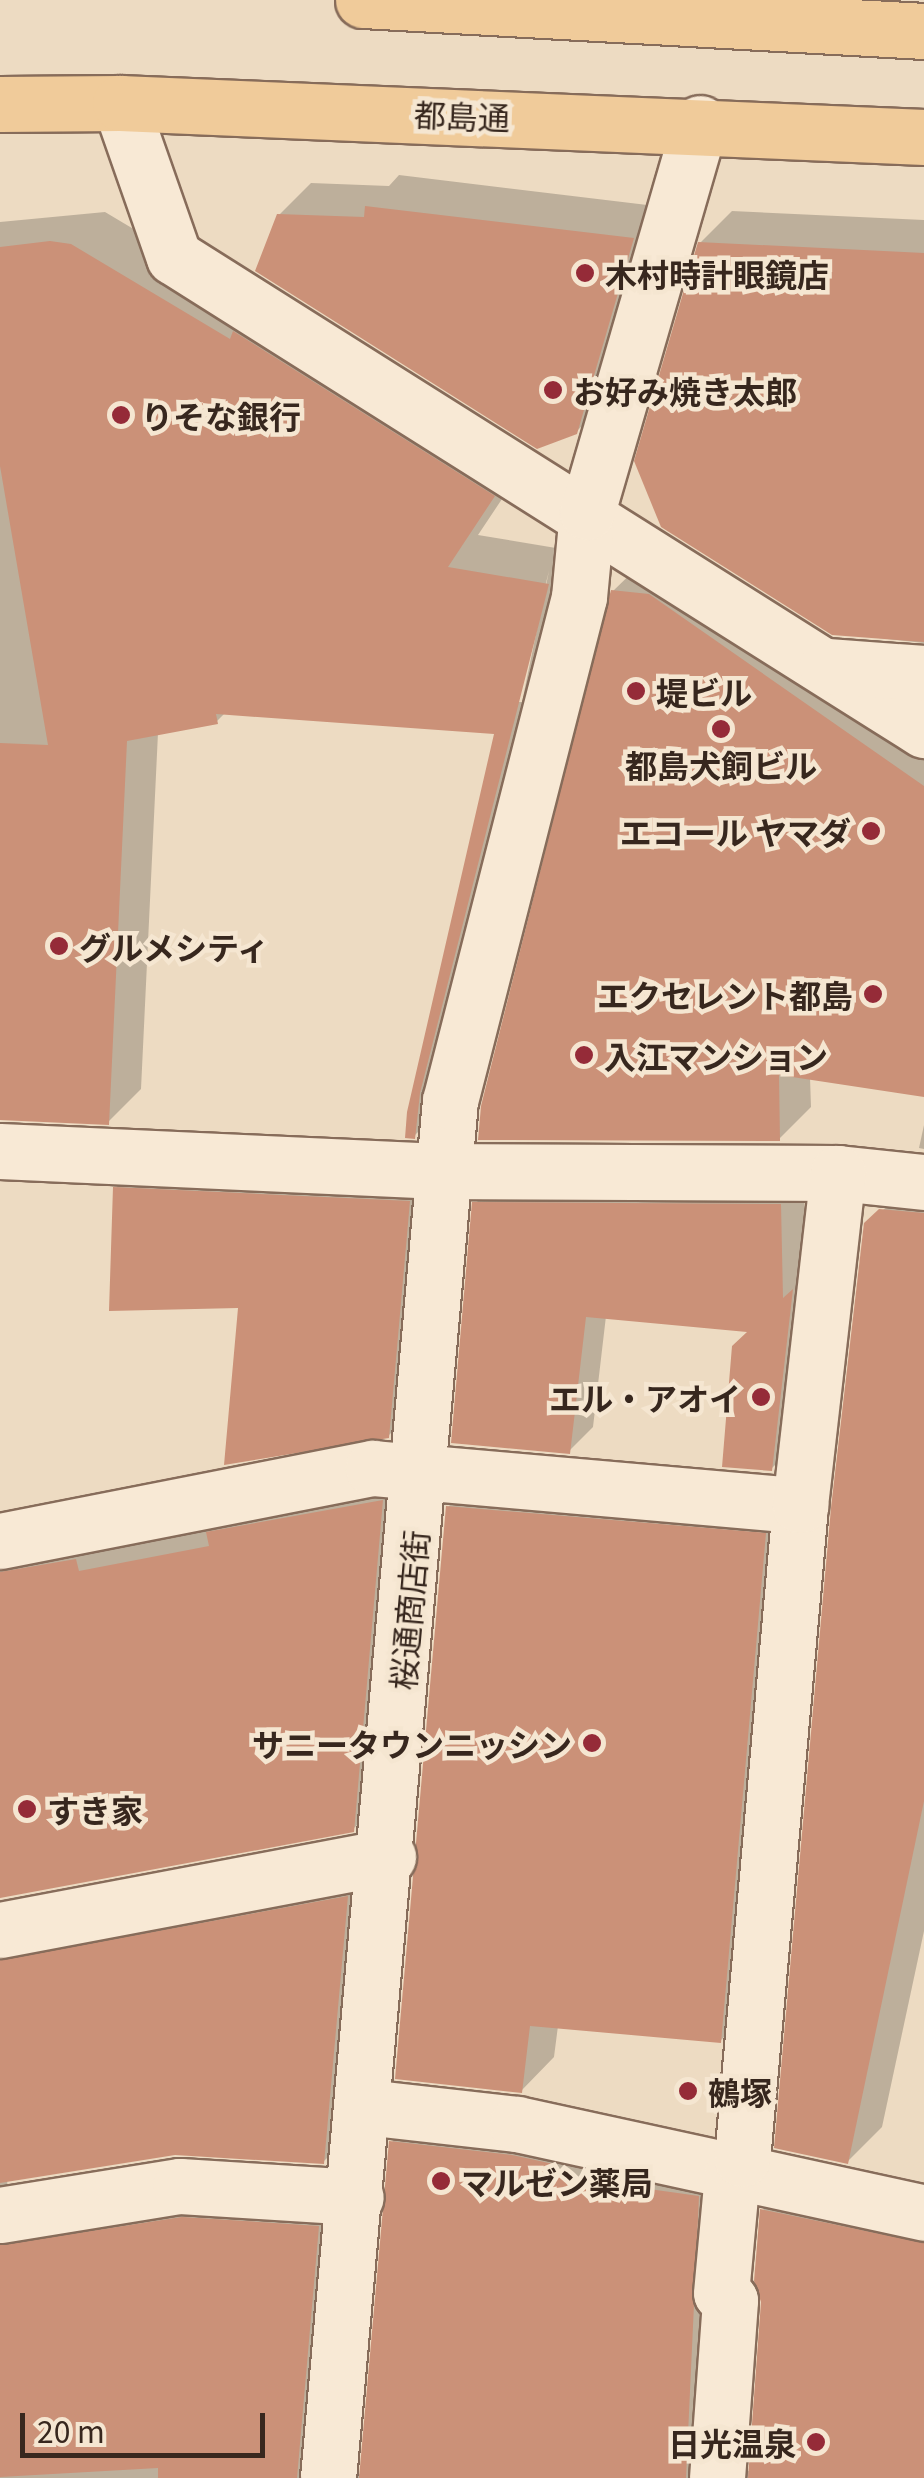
<!DOCTYPE html>
<meta charset="utf-8">
<style>
body{margin:0}
#map{position:relative;width:924px;height:2478px;overflow:hidden;background:#eddbc2;font-family:Georgia,"Noto Sans JP",serif}
div>[style]{position:absolute}
.shadow>*{inset:0;background:#0003}
.building>*{inset:0;background:#cb9178}
.roads{filter:drop-shadow(2px 0 #876c5a) drop-shadow(-2px 0 #876c5a) drop-shadow(0 2px #876c5a) drop-shadow(0 -2px #876c5a)}
.street>*{height:55px;margin:-27.5px;padding:0 27.5px;transform-origin:27.5px;border-radius:27.5px;background:#f8e9d5}
.primary>*{height:55px;margin:-27.5px;padding:0 27.5px;transform-origin:27.5px;border-radius:27.5px;background:#f0cb9a}
.dots>*{width:28px;height:28px;translate:-50% -50%;box-sizing:border-box;border:5px solid #f5e6d1;border-radius:50%}
span{translate:-50% -50%;white-space:nowrap;text-align:center;line-height:1.15;-webkit-text-stroke:9px #f5e6d1;paint-order:stroke}
.street-label{font-size:32px;color:#37271e}
.poi-label{font-size:32px;color:#37271e;font-weight:700}
.left{translate:0 -50%;text-align:left}
.right{translate:-100% -50%;text-align:right}
.scale{position:absolute;left:20px;top:2413px;width:245px;height:45px;box-sizing:border-box;border:5px solid #37271e;border-top:0;padding-left:12px;font-size:30px;line-height:35px;white-space:nowrap;color:#37271e;-webkit-text-stroke:8px #f5e6d1;paint-order:stroke}
</style>
<div id="map">
<div class="shadow">
<div style="clip-path:polygon(399px 175px,664px 207px,608px 399px,576px 432px,279px 215px,311px 183px,389px 186px)"></div>
<div style="clip-path:polygon(732px 211px,924px 220px,924px 643px,833px 633px,700px 243px)"></div>
<div style="clip-path:polygon(evenodd,105px 212px,526px 463px,478px 535px,580px 552px,447px 1103px,414px 1136px,407px 1136px,497px 732px,226px 712px,217px 721px,158px 733px,141px 1089px,108px 1122px,0 1118px,0 222px,105px 212px,549px 571px,522px 702px,516px 702px,549px 571px)"></div>
<div style="clip-path:polygon(645px 560px,924px 716px,924px 1082px,810px 1077px,811px 1107px,779px 1139px,613px 591px)"></div>
<div style="clip-path:polygon(924px 1125px,924px 1149px,919px 1148px)"></div>
<div style="clip-path:polygon(137px 1167px,430px 1180px,410px 1414px,388px 1436px,116px 1188px)"></div>
<div style="clip-path:polygon(924px 1176px,924px 1931px,882px 2127px,847px 2162px,866px 1224px)"></div>
<div style="clip-path:polygon(499px 1179px,804px 1181px,806px 1278px,795px 1445px,771px 1469px,752px 1330px,606px 1316px,593px 1427px,569px 1451px,475px 1204px)"></div>
<div style="clip-path:polygon(482px 1473px,798px 1501px,754px 2007px,720px 2041px,558px 2026px,554px 2057px,521px 2091px,448px 1507px)"></div>
<div style="clip-path:polygon(408px 1476px,379px 1803px,353px 1829px,0 1896px,0 1549px)"></div>
<div style="clip-path:polygon(382px 1863px,359px 2126px,324px 2161px,175px 2153px,7px 2180px,9px 2199px,353px 2192px,344px 2468px,362px 2475px,392px 2142px,427px 2107px,733px 2162px,735px 2470px,751px 2471px,764px 2302px,763px 2210px,797px 2175px,924px 2203px,924px 2478px,0 2478px,0 1921px)"></div>
</div>
<div class="building">
<div style="clip-path:polygon(365px 206px,634px 238px,577px 434px,537px 449px,255px 271px,277px 214px,364px 217px)"></div>
<div style="clip-path:polygon(50px 241px,71px 244px,230px 339px,233px 331px,495px 496px,448px 567px,549px 584px,420px 1093px,415px 1139px,405px 1138px,407px 1112px,494px 734px,216px 714px,218px 724px,127px 741px,109px 1125px,0 1120px,0 743px,48px 745px,0 466px,0 247px)"></div>
<div style="clip-path:polygon(698px 242px,924px 253px,924px 642px,832px 635px,661px 527px,634px 461px)"></div>
<div style="clip-path:polygon(611px 590px,649px 594px,924px 786px,924px 1097px,779px 1075px,780px 1141px,478px 1140px,481px 1106px)"></div>
<div style="clip-path:polygon(113px 1187px,410px 1201px,389px 1438px,224px 1465px,238px 1308px,109px 1311px)"></div>
<div style="clip-path:polygon(472px 1202px,781px 1204px,783px 1298px,793px 1289px,772px 1471px,722px 1467px,732px 1346px,747px 1332px,586px 1317px,570px 1454px,451px 1443px)"></div>
<div style="clip-path:polygon(879px 1209px,924px 1213px,924px 1801px,848px 2164px,774px 2148px,831px 1508px,864px 1223px)"></div>
<div style="clip-path:polygon(383px 1500px,354px 1832px,0 1898px,0 1572px,76px 1559px,79px 1571px,209px 1546px,206px 1532px)"></div>
<div style="clip-path:polygon(446px 1506px,766px 1533px,721px 2043px,530px 2026px,522px 2093px,395px 2079px)"></div>
<div style="clip-path:polygon(348px 1896px,324px 2164px,175px 2155px,0 2183px,0 1960px)"></div>
<div style="clip-path:polygon(389px 2141px,512px 2155px,558px 2165px,556px 2176px,699px 2196px,686px 2478px,359px 2478px)"></div>
<div style="clip-path:polygon(760px 2209px,924px 2243px,924px 2478px,748px 2478px,761px 2302px,754px 2281px)"></div>
<div style="clip-path:polygon(182px 2217px,319px 2226px,297px 2478px,158px 2478px,158px 2468px,0 2477px,0 2245px)"></div>
</div>
<div class="roads">
<div class="street">
<div style="left:120px;top:103px;width:163px;rotate:70.7deg"></div>
<div style="left:174px;top:257px;width:887px;rotate:32.24deg"></div>
<div style="left:827px;top:666px;width:97px;rotate:4.1deg"></div>
<div style="left:0;top:1151px;width:440px;rotate:2.6deg"></div>
<div style="left:440px;top:1171px;width:398px;rotate:0.3deg"></div>
<div style="left:838px;top:1173px;width:86px;rotate:6deg"></div>
<div style="left:0;top:1541px;width:380px;rotate:-11.1deg"></div>
<div style="left:373px;top:1468px;width:429px;rotate:5deg"></div>
<div style="left:0;top:1930px;width:395px;rotate:-10.7deg"></div>
<div style="left:365px;top:2107px;width:153px;rotate:6.4deg"></div>
<div style="left:517px;top:2124px;width:417px;rotate:12.3deg"></div>
<div style="left:0;top:2215px;width:182px;rotate:-9.2deg"></div>
<div style="left:180px;top:2186px;width:176px;rotate:3.6deg"></div>
<div style="left:328px;top:2478px;width:1382px;rotate:-84.94deg"></div>
<div style="left:450px;top:1101px;width:520px;rotate:-75.64deg"></div>
<div style="left:579px;top:597px;width:85px;rotate:-84.6deg"></div>
<div style="left:587px;top:512px;width:405px;rotate:-73.8deg"></div>
<div style="left:717px;top:2478px;width:178px;rotate:-85.8deg"></div>
<div style="left:730px;top:2300px;width:11px;rotate:-142deg"></div>
<div style="left:721px;top:2293px;width:119px;rotate:-84.7deg"></div>
<div style="left:732px;top:2175px;width:19px;rotate:-58deg"></div>
<div style="left:742px;top:2159px;width:657px;rotate:-84.93deg"></div>
<div style="left:800px;top:1505px;width:334px;rotate:-83.5deg"></div>
</div>
<div class="primary">
<div style="left:363px;top:0;width:562px;rotate:3.16deg"></div>
<div style="left:0;top:104px;width:120px;rotate:-0.5deg"></div>
<div style="left:120px;top:103px;width:805px;rotate:2.42deg"></div>
</div>
</div>
<div class="dots">
<div style="left:585px;top:273px;background:#952b38"></div>
<div style="left:553px;top:390px;background:#952b38"></div>
<div style="left:121px;top:415px;background:#952b38"></div>
<div style="left:636px;top:691px;background:#952b38"></div>
<div style="left:721px;top:729px;background:#952b38"></div>
<div style="left:871px;top:831px;background:#952b38"></div>
<div style="left:59px;top:946px;background:#952b38"></div>
<div style="left:873px;top:994px;background:#952b38"></div>
<div style="left:584px;top:1055px;background:#952b38"></div>
<div style="left:761px;top:1397px;background:#952b38"></div>
<div style="left:592px;top:1743px;background:#952b38"></div>
<div style="left:27px;top:1809px;background:#952b38"></div>
<div style="left:688px;top:2091px;background:#952b38"></div>
<div style="left:441px;top:2181px;background:#952b38"></div>
<div style="left:816px;top:2442px;background:#952b38"></div>
</div>
<div class="street-label">
<span style="left:462px;top:115px;rotate:2deg">都島通</span>
<span style="left:408px;top:1610px;rotate:-85deg">桜通商店街</span>
</div>
<div class="poi-label">
<span class="left" style="left:605px;top:273px">木村時計眼鏡店</span>
<span class="left" style="left:573px;top:390px">お好み焼き太郎</span>
<span class="left" style="left:141px;top:415px">りそな銀行</span>
<span class="left" style="left:656px;top:691px">堤ビル</span>
<span style="left:721px;top:764px">都島犬飼ビル</span>
<span class="right" style="left:851px;top:831px">エコール ヤマダ</span>
<span class="left" style="left:79px;top:946px">グルメシティ</span>
<span class="right" style="left:853px;top:994px">エクセレント都島</span>
<span class="left" style="left:604px;top:1055px">入江マンション</span>
<span class="right" style="left:741px;top:1397px">エル・アオイ</span>
<span class="right" style="left:572px;top:1743px">サニータウンニッシン</span>
<span class="left" style="left:47px;top:1809px">すき家</span>
<span class="left" style="left:708px;top:2091px">鵺塚</span>
<span class="left" style="left:461px;top:2181px">マルゼン薬局</span>
<span class="right" style="left:796px;top:2442px">日光温泉</span>
</div>
<div class="scale">20 m</div>
</div>
